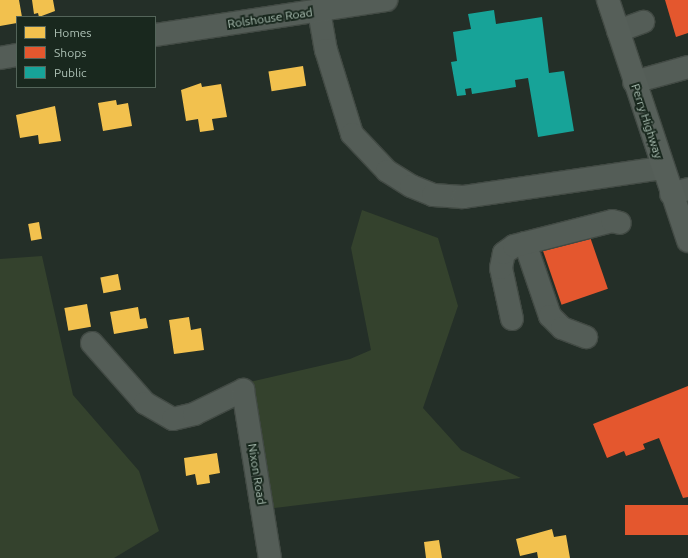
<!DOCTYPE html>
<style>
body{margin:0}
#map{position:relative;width:688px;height:558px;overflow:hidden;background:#242f28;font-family:Ubuntu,sans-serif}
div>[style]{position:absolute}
.green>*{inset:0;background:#34422d}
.homes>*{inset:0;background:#f2c14e;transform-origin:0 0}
.shops>*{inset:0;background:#e4572e;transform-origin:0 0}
.public>*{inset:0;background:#17a398}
.roads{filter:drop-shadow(1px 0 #424a44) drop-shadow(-1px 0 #424a44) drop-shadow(0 1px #424a44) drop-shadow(0 -1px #424a44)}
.minor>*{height:22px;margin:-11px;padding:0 11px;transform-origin:11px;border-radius:11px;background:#545d57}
.major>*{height:22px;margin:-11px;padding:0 11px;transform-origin:11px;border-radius:11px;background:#565f59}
span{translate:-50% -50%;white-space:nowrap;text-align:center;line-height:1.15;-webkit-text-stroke:4px #19281e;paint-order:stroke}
.street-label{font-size:12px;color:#adc1b5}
.legend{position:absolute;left:16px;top:16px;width:140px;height:72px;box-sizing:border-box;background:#19281e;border:1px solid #54655a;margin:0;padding:5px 7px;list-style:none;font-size:12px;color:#adc1b5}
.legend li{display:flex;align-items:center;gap:8px;height:20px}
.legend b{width:20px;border:1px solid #54655a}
</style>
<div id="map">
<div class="green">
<div style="clip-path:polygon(362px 210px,438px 238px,458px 306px,423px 408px,461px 450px,521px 478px,250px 511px,232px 386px,350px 359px,371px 350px,351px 248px)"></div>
<div style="clip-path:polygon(42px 256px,73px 395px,139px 471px,159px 531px,114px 558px,0 558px,0 259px)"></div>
</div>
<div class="homes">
<div style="clip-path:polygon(0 0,19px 0,22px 17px,17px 17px,17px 23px,0 26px)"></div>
<div style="clip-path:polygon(32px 0,53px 0,55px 11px,39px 17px,38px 13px,34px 14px)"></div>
<div style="left:303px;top:66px;width:20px;height:35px;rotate:81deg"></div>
<div style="clip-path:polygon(201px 83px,202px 87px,221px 84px,227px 117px,212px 119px,214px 130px,200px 132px,198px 119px,186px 121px,181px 90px)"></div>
<div style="clip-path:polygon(116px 100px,117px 105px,128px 103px,132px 126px,103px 131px,98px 103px)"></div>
<div style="clip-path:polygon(55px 106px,61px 141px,39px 144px,38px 135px,20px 138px,16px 115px)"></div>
<div style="left:39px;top:222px;width:17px;height:11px;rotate:80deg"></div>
<div style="left:118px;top:274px;width:16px;height:18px;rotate:79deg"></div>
<div style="left:87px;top:304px;width:23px;height:23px;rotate:80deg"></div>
<div style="clip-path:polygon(138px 307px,140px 319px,146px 318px,148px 328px,114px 334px,110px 312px)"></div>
<div style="clip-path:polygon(189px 317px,191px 330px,201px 328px,204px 350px,174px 354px,169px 320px)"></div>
<div style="clip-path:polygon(217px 453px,220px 473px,209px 475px,210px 483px,197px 485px,195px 474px,186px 476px,184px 458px)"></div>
<div style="clip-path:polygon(552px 529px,554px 537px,566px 535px,570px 558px,538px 558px,537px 552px,520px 556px,516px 539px)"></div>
<div style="clip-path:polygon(439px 540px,442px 558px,426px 558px,424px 542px)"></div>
</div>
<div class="shops">
<div style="clip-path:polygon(665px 0,688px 0,688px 33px,676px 37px)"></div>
<div style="left:589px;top:234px;width:58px;height:49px;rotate:71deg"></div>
<div style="clip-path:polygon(688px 386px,688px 497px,683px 498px,659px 438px,643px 444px,645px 449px,626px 456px,624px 451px,607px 458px,593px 424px)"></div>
<div style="left:688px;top:505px;width:30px;height:63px;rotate:90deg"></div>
</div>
<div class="public">
<div style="clip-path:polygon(494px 10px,496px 24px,542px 17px,549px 73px,564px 71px,574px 131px,538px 137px,528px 78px,515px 80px,516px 87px,472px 94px,471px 88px,465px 89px,466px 95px,457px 96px,451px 62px,457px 61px,453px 32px,471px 29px,468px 14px)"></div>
</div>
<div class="roads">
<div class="minor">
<div style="left:319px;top:11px;width:40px;rotate:80deg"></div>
<div style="left:326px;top:50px;width:88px;rotate:72.8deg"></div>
<div style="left:352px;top:134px;width:51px;rotate:46.6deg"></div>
<div style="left:387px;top:171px;width:28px;rotate:32deg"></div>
<div style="left:411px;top:186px;width:24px;rotate:22deg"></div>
<div style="left:433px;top:195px;width:30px;rotate:4deg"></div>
<div style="left:463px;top:197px;width:202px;rotate:-8.3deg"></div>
<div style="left:618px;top:31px;width:27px;rotate:-20deg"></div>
<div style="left:155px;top:35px;width:234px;rotate:-8.6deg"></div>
<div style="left:0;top:58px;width:17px;rotate:-10deg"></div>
<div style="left:634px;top:82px;width:56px;rotate:-15.5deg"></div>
<div style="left:671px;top:194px;width:18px;rotate:-16deg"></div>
<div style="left:525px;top:243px;width:77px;rotate:71.1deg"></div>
<div style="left:550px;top:316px;width:17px;rotate:45deg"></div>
<div style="left:562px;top:328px;width:26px;rotate:21deg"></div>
<div style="left:512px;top:319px;width:52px;rotate:-102.2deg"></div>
<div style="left:501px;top:268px;width:15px;rotate:-79deg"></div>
<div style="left:504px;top:253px;width:12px;rotate:-35deg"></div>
<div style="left:514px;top:246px;width:101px;rotate:-14.3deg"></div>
<div style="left:612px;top:221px;width:8px;rotate:14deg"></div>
<div style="left:92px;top:343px;width:80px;rotate:48.5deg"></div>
<div style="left:145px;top:403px;width:32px;rotate:30deg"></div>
<div style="left:173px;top:419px;width:22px;rotate:-13deg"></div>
<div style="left:194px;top:414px;width:55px;rotate:-26.1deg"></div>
<div style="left:243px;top:390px;width:170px;rotate:80.9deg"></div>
</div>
<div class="major">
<div style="left:608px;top:0;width:254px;rotate:71.6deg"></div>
</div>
</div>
<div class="street-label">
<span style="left:270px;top:18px;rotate:-8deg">Rolshouse Road</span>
<span style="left:647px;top:121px;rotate:72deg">Perry Highway</span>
<span style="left:257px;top:474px;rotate:81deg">Nixon Road</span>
</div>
<ul class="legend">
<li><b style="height:11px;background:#f2c14e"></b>Homes</li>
<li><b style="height:11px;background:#e4572e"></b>Shops</li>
<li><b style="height:11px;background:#17a398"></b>Public</li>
</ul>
</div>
